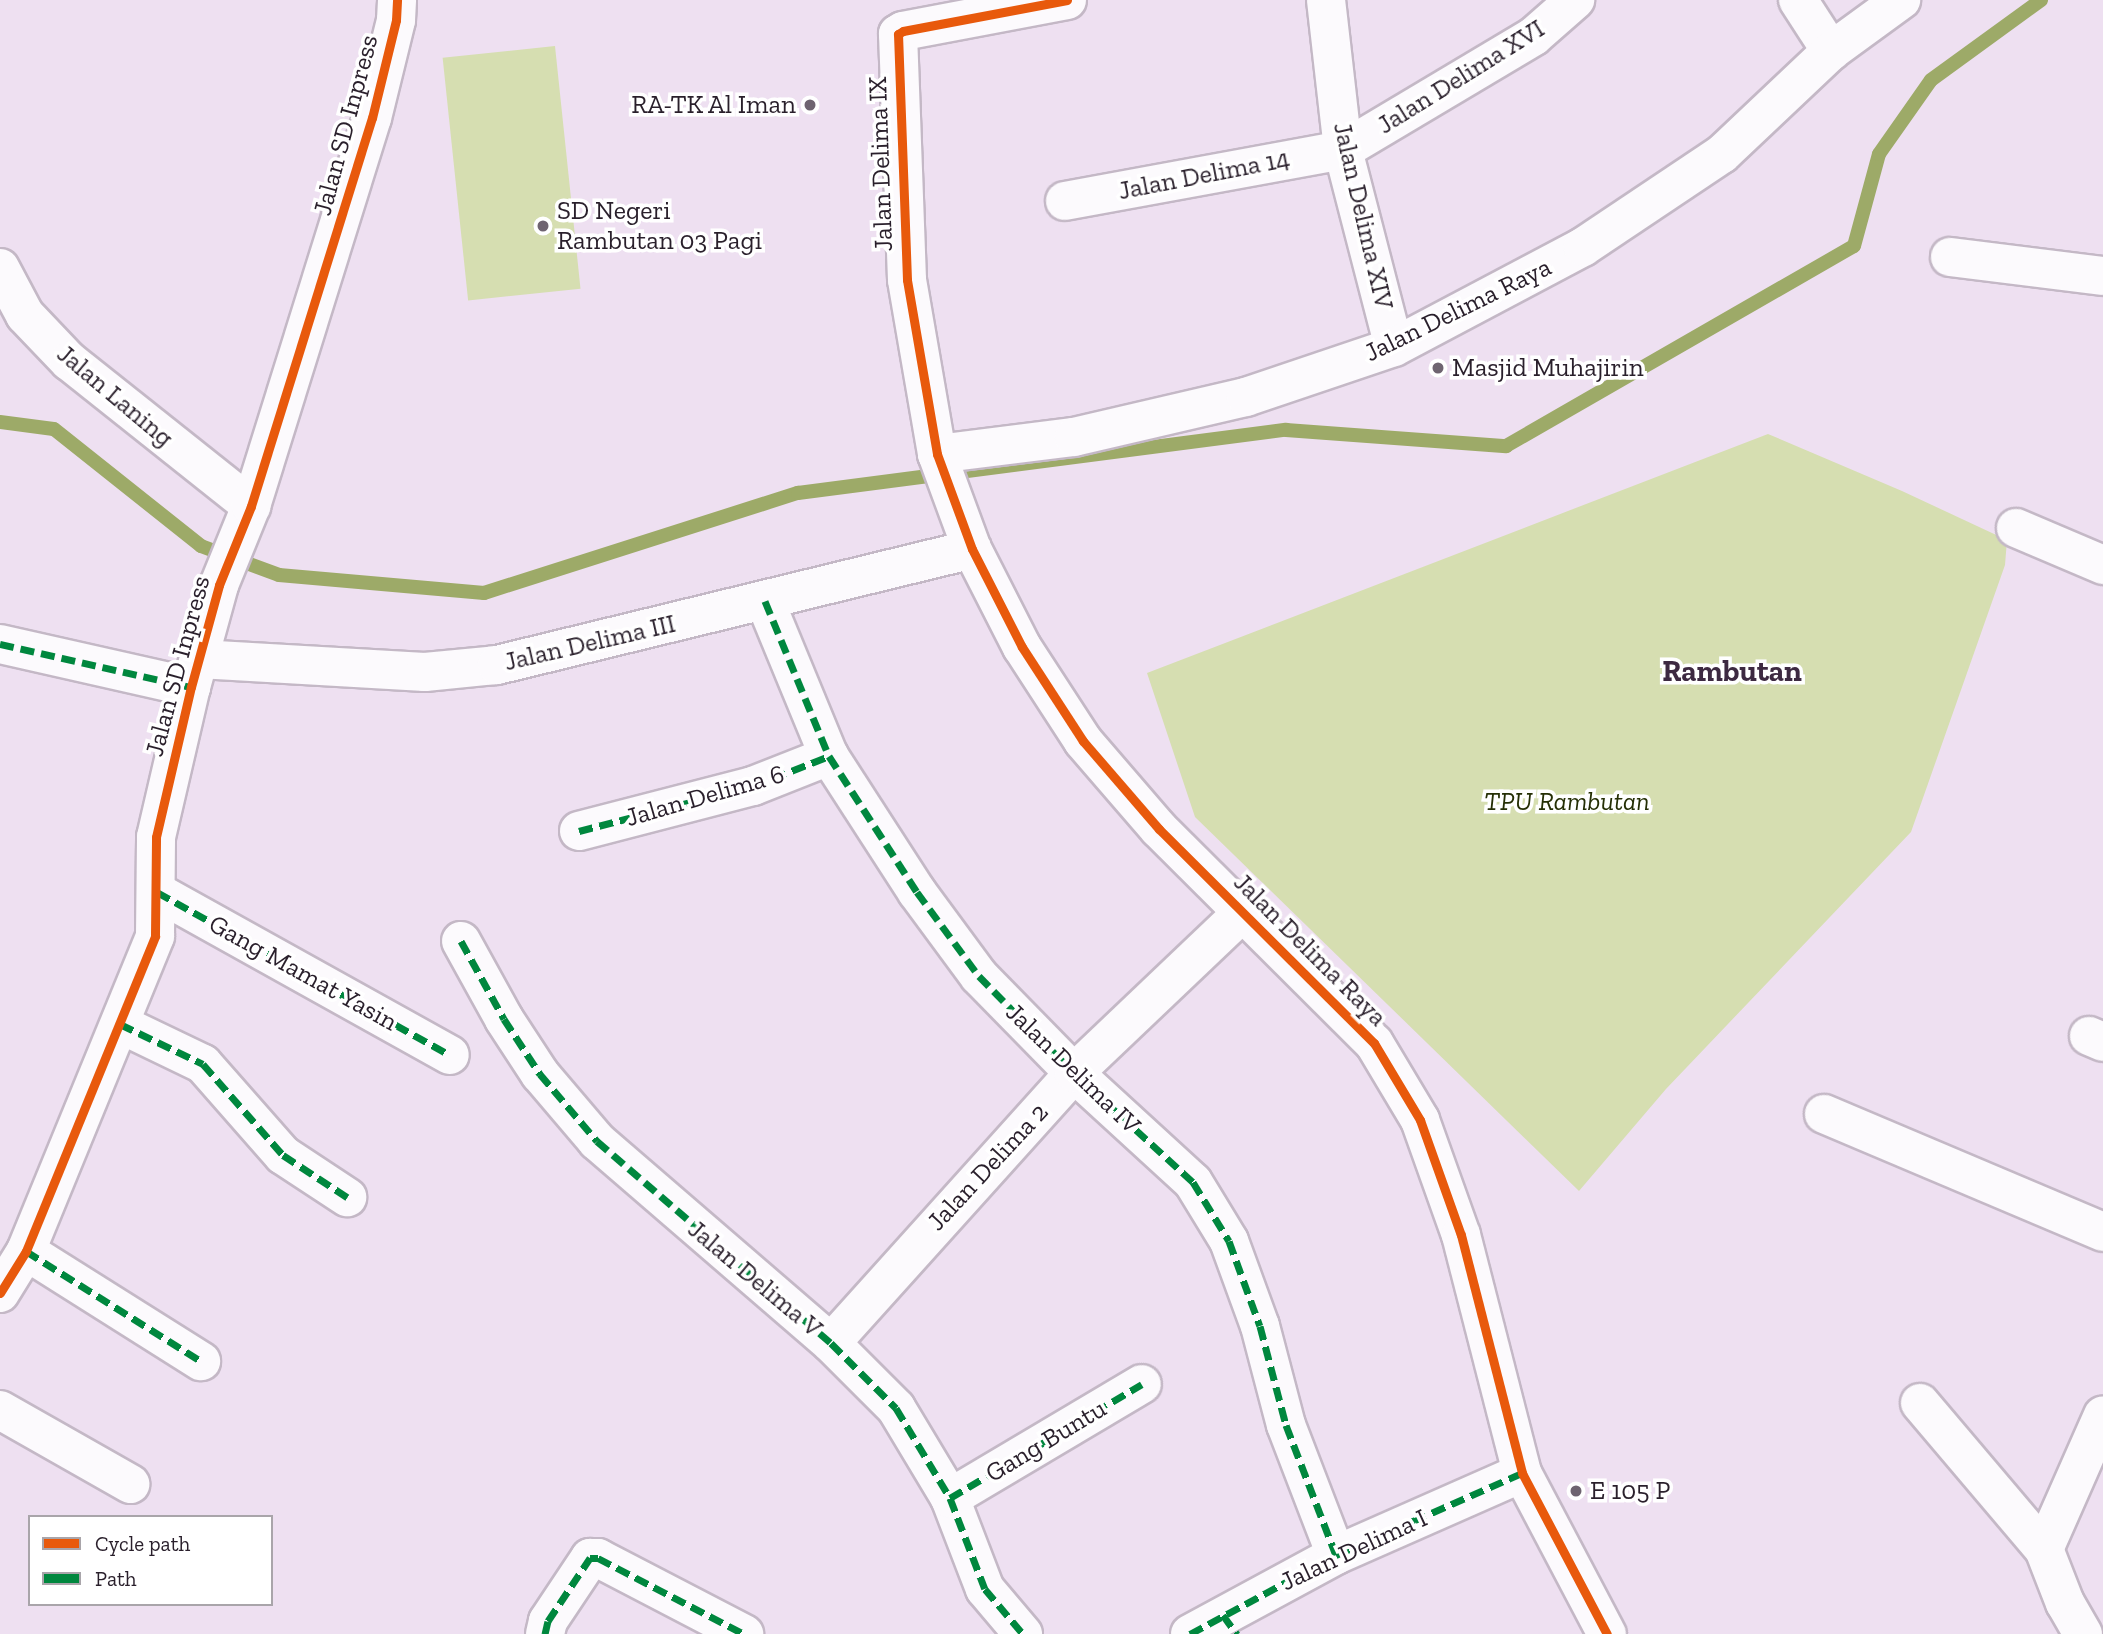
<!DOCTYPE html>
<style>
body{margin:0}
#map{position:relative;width:2103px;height:1634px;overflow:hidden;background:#eee0f1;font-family:"Zilla Slab",serif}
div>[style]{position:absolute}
.green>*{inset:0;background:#d6deb1;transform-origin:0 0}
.stream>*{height:14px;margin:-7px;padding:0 7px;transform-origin:7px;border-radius:7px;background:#9daa68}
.roads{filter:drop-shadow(2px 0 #c4b8c6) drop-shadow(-2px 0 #c4b8c6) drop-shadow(0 2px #c4b8c6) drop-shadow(0 -2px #c4b8c6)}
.minor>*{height:38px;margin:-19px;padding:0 19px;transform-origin:19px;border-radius:19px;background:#fcfafd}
.quiet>*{height:7px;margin-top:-3.5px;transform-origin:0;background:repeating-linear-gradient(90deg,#00873e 0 14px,transparent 0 21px)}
.cycleway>*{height:9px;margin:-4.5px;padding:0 4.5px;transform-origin:4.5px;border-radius:4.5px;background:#e8590c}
.dots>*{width:19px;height:19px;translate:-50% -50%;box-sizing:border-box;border:4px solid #fff;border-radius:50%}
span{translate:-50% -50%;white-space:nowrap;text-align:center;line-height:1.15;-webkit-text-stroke:7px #fff;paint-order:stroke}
.street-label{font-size:26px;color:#291f2b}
.poi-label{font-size:26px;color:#291f2b}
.right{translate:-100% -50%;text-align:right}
.left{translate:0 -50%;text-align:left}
.park-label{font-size:26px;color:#252f05;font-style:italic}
.quarter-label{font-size:30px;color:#3d2941;font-weight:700}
.legend{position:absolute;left:28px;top:1515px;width:245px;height:91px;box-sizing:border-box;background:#fff;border:2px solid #a9a5aa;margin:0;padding:9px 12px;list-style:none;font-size:21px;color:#291f2b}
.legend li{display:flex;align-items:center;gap:14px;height:35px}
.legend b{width:35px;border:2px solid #a9a5aa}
</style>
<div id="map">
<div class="green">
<div style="left:555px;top:46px;width:244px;height:113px;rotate:84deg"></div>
<div style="clip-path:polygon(1768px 434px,1902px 491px,2007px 540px,2005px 565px,1911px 832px,1666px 1089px,1579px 1191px,1195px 817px,1147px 673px)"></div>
</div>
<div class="stream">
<div style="left:0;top:422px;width:54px;rotate:7.4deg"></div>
<div style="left:54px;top:429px;width:188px;rotate:38.5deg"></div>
<div style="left:201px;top:546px;width:83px;rotate:20.4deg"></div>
<div style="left:279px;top:575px;width:206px;rotate:5deg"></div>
<div style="left:484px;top:593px;width:330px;rotate:-17.7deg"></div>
<div style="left:798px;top:493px;width:492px;rotate:-7.4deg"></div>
<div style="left:1286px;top:430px;width:221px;rotate:4.2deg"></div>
<div style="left:1506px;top:446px;width:401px;rotate:-29.9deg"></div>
<div style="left:1854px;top:246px;width:95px;rotate:-74.8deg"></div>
<div style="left:1879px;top:154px;width:90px;rotate:-54.9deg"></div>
<div style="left:1931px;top:80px;width:136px;rotate:-36deg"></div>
</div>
<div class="roads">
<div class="minor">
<div style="left:1067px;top:0;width:167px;rotate:169.3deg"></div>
<div style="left:903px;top:31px;width:6px;rotate:149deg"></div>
<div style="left:898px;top:34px;width:246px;rotate:87.9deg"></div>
<div style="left:907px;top:280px;width:177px;rotate:80.2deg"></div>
<div style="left:937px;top:454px;width:101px;rotate:69.8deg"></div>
<div style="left:972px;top:549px;width:110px;rotate:63deg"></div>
<div style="left:1022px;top:647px;width:112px;rotate:57deg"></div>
<div style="left:1083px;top:741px;width:116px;rotate:49.2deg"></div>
<div style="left:1159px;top:829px;width:303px;rotate:44.9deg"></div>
<div style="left:1374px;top:1043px;width:90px;rotate:59.1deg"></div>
<div style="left:1420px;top:1120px;width:122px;rotate:70.4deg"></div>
<div style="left:1461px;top:1235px;width:246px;rotate:75.6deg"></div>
<div style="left:1522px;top:1473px;width:182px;rotate:62.2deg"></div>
<div style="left:1326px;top:0;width:151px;rotate:83.5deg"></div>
<div style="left:1343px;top:150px;width:203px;rotate:75.5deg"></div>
<div style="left:1798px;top:0;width:61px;rotate:57.1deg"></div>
<div style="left:1065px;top:201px;width:283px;rotate:-10.4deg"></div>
<div style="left:1343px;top:150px;width:222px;rotate:-30.8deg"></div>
<div style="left:1534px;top:36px;width:55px;rotate:-41.3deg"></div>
<div style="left:1950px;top:257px;width:154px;rotate:7.1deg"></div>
<div style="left:0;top:268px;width:53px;rotate:62deg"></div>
<div style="left:25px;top:315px;width:64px;rotate:46.3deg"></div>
<div style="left:69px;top:361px;width:233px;rotate:38.5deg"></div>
<div style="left:937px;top:454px;width:138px;rotate:-7.1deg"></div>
<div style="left:1074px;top:437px;width:177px;rotate:-13.1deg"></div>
<div style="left:1246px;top:397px;width:156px;rotate:-18.7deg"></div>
<div style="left:1394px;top:347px;width:214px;rotate:-27.9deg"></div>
<div style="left:1583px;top:247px;width:167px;rotate:-33.8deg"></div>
<div style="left:1722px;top:154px;width:150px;rotate:-43.4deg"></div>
<div style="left:1831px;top:51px;width:87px;rotate:-36.1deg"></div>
<div style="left:2016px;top:528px;width:95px;rotate:23deg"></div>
<div style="left:765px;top:601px;width:168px;rotate:67.6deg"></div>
<div style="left:829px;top:756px;width:162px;rotate:57.1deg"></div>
<div style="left:917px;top:892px;width:104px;rotate:53.6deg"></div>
<div style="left:979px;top:976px;width:136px;rotate:45.6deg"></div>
<div style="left:1074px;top:1073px;width:161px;rotate:42.5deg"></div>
<div style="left:1193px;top:1182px;width:69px;rotate:58.6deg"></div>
<div style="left:1229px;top:1241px;width:90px;rotate:70deg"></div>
<div style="left:1260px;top:1326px;width:102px;rotate:75.3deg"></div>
<div style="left:1286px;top:1425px;width:139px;rotate:69deg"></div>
<div style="left:0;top:644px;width:196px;rotate:12.7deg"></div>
<div style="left:199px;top:659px;width:226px;rotate:3.3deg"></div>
<div style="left:425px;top:672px;width:72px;rotate:-5.6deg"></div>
<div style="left:497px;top:665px;width:489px;rotate:-13.7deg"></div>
<div style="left:579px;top:831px;width:180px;rotate:-14.5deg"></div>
<div style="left:753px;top:786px;width:82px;rotate:-21.5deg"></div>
<div style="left:157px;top:892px;width:335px;rotate:29.1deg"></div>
<div style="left:461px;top:941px;width:89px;rotate:61.1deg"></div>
<div style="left:504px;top:1019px;width:66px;rotate:56.8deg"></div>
<div style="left:540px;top:1074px;width:88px;rotate:49.6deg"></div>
<div style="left:597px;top:1141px;width:309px;rotate:40.8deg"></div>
<div style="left:831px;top:1343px;width:92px;rotate:45deg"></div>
<div style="left:896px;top:1408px;width:105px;rotate:59deg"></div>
<div style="left:950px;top:1498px;width:97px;rotate:69deg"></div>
<div style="left:985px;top:1589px;width:59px;rotate:49.8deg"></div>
<div style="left:120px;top:1024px;width:92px;rotate:25.7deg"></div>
<div style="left:203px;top:1064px;width:121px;rotate:48.7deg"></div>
<div style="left:283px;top:1155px;width:77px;rotate:33.3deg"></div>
<div style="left:2089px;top:1036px;width:15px;rotate:23deg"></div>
<div style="left:1824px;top:1114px;width:303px;rotate:22.9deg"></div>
<div style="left:26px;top:1251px;width:207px;rotate:32.2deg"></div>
<div style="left:0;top:1293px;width:49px;rotate:-58.2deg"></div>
<div style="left:26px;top:1251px;width:340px;rotate:-67.7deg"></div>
<div style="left:155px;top:936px;width:99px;rotate:-89.4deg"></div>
<div style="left:156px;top:837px;width:154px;rotate:-76.9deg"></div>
<div style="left:191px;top:687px;width:106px;rotate:-74.6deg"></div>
<div style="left:219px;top:585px;width:85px;rotate:-67.9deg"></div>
<div style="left:251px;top:506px;width:406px;rotate:-72.7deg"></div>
<div style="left:372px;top:118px;width:101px;rotate:-76.2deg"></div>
<div style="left:396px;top:20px;width:20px;rotate:-87deg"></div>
<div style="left:831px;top:1343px;width:363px;rotate:-48deg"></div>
<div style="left:1074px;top:1073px;width:233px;rotate:-43.6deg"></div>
<div style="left:1920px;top:1403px;width:192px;rotate:49.7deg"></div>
<div style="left:0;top:1410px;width:150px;rotate:29.6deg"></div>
<div style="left:950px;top:1498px;width:223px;rotate:-30.7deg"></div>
<div style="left:545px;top:1634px;width:13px;rotate:-77deg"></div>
<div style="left:548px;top:1621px;width:76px;rotate:-56.3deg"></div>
<div style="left:590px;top:1558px;width:8px"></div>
<div style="left:598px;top:1558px;width:165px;rotate:27.5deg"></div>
<div style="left:1190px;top:1634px;width:166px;rotate:-28.4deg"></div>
<div style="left:1336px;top:1555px;width:203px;rotate:-23.8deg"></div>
<div style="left:2083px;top:1634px;width:36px;rotate:-120deg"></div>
<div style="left:2065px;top:1603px;width:58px;rotate:-111.3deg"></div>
<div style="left:2044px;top:1549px;width:146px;rotate:-66.2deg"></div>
</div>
</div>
<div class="quiet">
<div style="left:765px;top:601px;width:168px;rotate:67.6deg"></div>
<div style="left:829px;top:756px;width:162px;rotate:57.1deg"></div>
<div style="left:917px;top:892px;width:104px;rotate:53.6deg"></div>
<div style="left:979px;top:976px;width:136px;rotate:45.6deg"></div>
<div style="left:1074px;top:1073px;width:161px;rotate:42.5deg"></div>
<div style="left:1193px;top:1182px;width:69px;rotate:58.6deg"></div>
<div style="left:1229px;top:1241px;width:90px;rotate:70deg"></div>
<div style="left:1260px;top:1326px;width:102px;rotate:75.3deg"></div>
<div style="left:1286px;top:1425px;width:139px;rotate:69deg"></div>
<div style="left:0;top:644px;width:196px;rotate:12.7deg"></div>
<div style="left:579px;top:831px;width:180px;rotate:-14.5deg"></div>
<div style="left:753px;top:786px;width:82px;rotate:-21.5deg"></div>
<div style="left:157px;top:892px;width:335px;rotate:29.1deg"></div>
<div style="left:461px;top:941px;width:89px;rotate:61.1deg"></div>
<div style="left:504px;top:1019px;width:66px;rotate:56.8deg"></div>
<div style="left:540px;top:1074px;width:88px;rotate:49.6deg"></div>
<div style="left:597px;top:1141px;width:309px;rotate:40.8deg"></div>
<div style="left:831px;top:1343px;width:92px;rotate:45deg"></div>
<div style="left:896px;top:1408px;width:105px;rotate:59deg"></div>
<div style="left:950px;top:1498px;width:97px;rotate:69deg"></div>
<div style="left:985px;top:1589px;width:59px;rotate:49.8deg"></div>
<div style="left:120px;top:1024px;width:92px;rotate:25.7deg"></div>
<div style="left:203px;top:1064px;width:121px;rotate:48.7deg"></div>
<div style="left:283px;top:1155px;width:77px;rotate:33.3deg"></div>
<div style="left:26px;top:1251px;width:207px;rotate:32.2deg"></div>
<div style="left:950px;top:1498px;width:223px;rotate:-30.7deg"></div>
<div style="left:1223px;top:1615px;width:24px;rotate:54deg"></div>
<div style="left:545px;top:1634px;width:13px;rotate:-77deg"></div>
<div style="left:548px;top:1621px;width:76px;rotate:-56.3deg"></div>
<div style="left:590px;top:1558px;width:8px"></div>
<div style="left:598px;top:1558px;width:165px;rotate:27.5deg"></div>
<div style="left:1190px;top:1634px;width:166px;rotate:-28.4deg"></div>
<div style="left:1336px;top:1555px;width:203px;rotate:-23.8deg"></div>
</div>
<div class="cycleway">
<div style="left:1067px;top:0;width:167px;rotate:169.3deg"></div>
<div style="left:903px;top:31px;width:6px;rotate:149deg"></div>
<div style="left:898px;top:34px;width:246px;rotate:87.9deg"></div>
<div style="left:907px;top:280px;width:177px;rotate:80.2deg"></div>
<div style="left:937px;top:454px;width:101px;rotate:69.8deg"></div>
<div style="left:972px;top:549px;width:110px;rotate:63deg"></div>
<div style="left:1022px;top:647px;width:112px;rotate:57deg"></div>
<div style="left:1083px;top:741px;width:116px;rotate:49.2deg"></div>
<div style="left:1159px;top:829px;width:303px;rotate:44.9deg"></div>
<div style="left:1374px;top:1043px;width:90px;rotate:59.1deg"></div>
<div style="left:1420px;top:1120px;width:122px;rotate:70.4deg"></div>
<div style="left:1461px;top:1235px;width:246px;rotate:75.6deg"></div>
<div style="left:1522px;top:1473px;width:182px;rotate:62.2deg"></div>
<div style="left:0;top:1293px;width:49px;rotate:-58.2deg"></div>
<div style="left:26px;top:1251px;width:340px;rotate:-67.7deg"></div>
<div style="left:155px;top:936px;width:99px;rotate:-89.4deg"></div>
<div style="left:156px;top:837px;width:154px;rotate:-76.9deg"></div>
<div style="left:191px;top:687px;width:106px;rotate:-74.6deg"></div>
<div style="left:219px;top:585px;width:85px;rotate:-67.9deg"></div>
<div style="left:251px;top:506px;width:406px;rotate:-72.7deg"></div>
<div style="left:372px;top:118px;width:101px;rotate:-76.2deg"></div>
<div style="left:396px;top:20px;width:20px;rotate:-87deg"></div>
</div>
<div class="dots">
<div style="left:810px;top:105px;background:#6e6370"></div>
<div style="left:543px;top:226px;background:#6e6370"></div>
<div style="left:1438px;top:368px;background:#6e6370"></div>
<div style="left:1576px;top:1491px;background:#6e6370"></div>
</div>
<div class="street-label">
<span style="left:1461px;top:77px;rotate:-32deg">Jalan Delima XVI</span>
<span style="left:346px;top:125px;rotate:-75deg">Jalan SD Inpress</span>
<span style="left:881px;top:164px;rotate:-92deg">Jalan Delima IX</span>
<span style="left:1204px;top:175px;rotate:-11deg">Jalan Delima 14</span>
<span style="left:1363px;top:216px;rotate:77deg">Jalan Delima XIV</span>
<span style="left:1458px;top:310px;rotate:-26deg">Jalan Delima Raya</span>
<span style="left:115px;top:396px;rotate:40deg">Jalan Laning</span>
<span style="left:590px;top:643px;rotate:-13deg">Jalan Delima III</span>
<span style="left:178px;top:666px;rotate:-75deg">Jalan SD Inpress</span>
<span style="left:705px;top:796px;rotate:-16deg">Jalan Delima 6</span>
<span style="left:1310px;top:950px;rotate:45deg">Jalan Delima Raya</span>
<span style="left:303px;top:973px;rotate:29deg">Gang Mamat Yasin</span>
<span style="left:1073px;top:1069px;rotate:44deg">Jalan Delima IV</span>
<span style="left:988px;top:1167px;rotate:-47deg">Jalan Delima 2</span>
<span style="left:755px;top:1279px;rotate:40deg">Jalan Delima V</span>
<span style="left:1046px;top:1441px;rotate:-31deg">Gang Buntu</span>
<span style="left:1354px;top:1550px;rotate:-25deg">Jalan Delima I</span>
</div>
<div class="poi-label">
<span class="right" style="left:796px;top:105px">RA-TK Al Iman</span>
<span class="left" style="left:557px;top:226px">SD Negeri<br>Rambutan 03 Pagi</span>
<span class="left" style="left:1452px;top:368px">Masjid Muhajirin</span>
<span class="left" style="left:1590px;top:1491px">E 105 P</span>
</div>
<div class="park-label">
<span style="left:1567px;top:802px">TPU Rambutan</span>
</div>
<div class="quarter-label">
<span style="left:1732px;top:671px">Rambutan</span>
</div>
<ul class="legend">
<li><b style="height:9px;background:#e8590c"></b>Cycle path</li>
<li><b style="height:9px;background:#00873e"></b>Path</li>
</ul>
</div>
